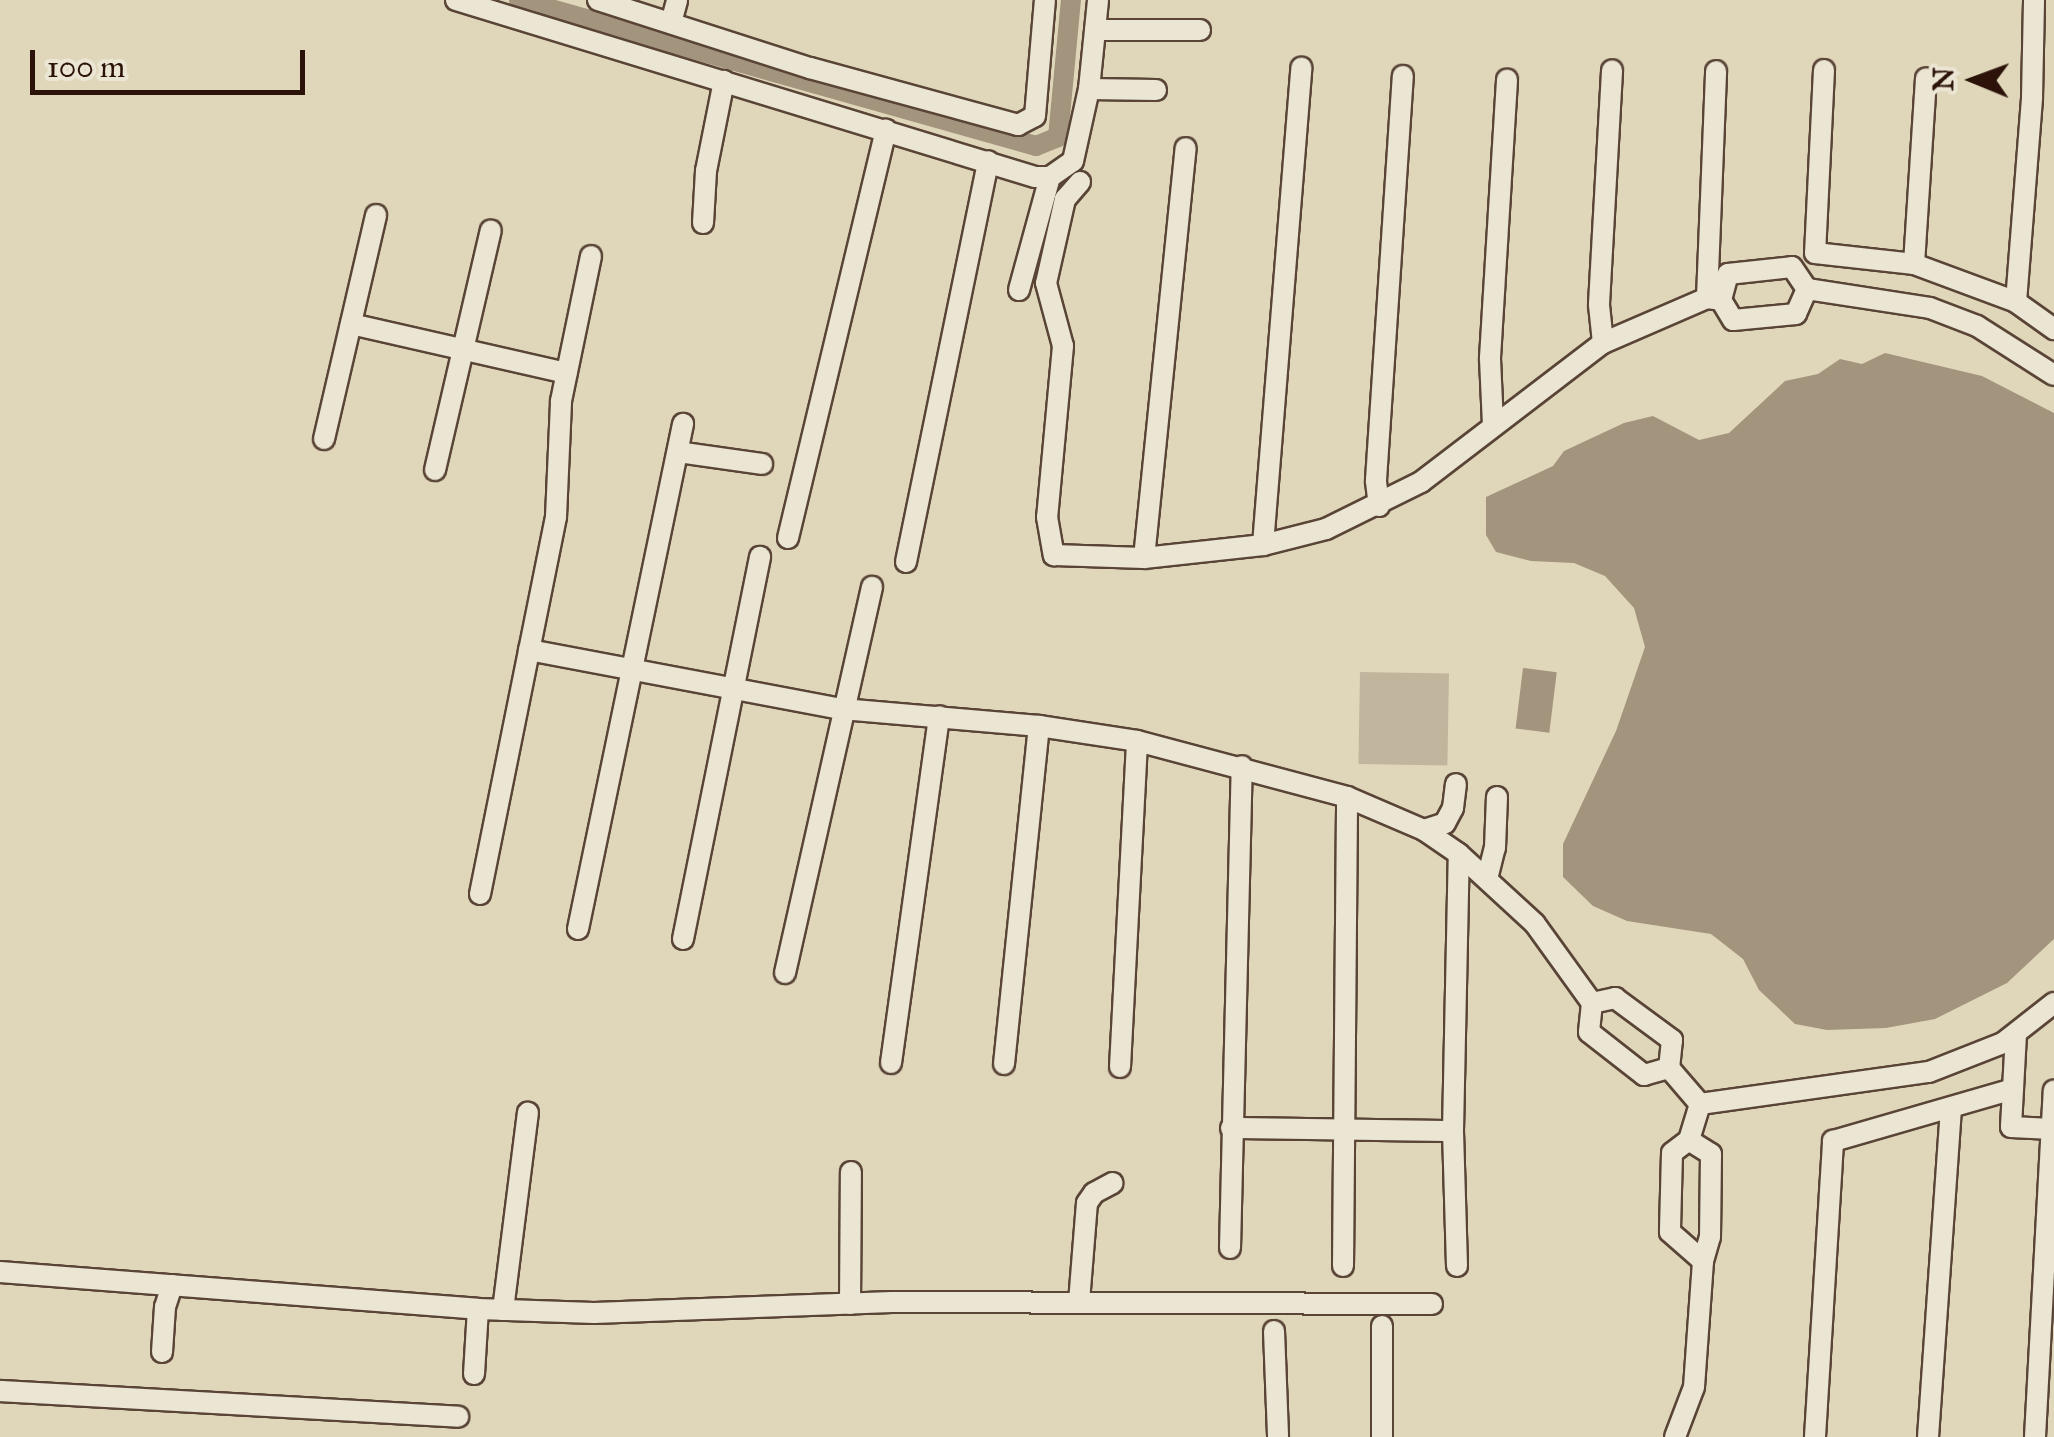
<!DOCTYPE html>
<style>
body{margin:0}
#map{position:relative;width:2054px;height:1437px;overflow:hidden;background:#e0d7bb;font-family:"IM FELL Great Primer",serif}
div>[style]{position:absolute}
.green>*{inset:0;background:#c1b69d;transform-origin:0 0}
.water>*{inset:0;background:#a3947e;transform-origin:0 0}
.canal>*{height:20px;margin:-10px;padding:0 10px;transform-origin:10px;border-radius:10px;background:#a3947e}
.roads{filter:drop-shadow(2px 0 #594436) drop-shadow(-2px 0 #594436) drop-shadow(0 2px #594436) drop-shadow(0 -2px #594436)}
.street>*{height:20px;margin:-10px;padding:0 10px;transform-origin:10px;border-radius:10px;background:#ebe5d3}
span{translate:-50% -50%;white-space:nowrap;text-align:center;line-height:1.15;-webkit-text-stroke:10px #ebe5d3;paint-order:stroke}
.north{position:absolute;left:1924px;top:30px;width:100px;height:100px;-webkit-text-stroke:8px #ebe5d3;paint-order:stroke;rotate:271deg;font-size:28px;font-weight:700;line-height:40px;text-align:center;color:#2c1309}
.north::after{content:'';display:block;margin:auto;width:35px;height:45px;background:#2c1309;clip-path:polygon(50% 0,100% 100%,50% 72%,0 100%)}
.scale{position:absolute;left:30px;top:50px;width:275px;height:45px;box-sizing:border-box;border:5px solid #2c1309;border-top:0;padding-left:12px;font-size:30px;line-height:35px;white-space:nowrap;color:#2c1309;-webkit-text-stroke:8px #ebe5d3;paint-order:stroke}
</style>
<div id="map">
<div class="green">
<div style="left:1360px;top:672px;width:89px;height:92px;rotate:1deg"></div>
</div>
<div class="water">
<div style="clip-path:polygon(1885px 353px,1982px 376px,2054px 413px,2054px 939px,2007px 983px,1935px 1019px,1886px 1028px,1827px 1030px,1795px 1024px,1759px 990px,1743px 959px,1711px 934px,1627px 921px,1593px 906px,1563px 877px,1563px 844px,1616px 731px,1645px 647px,1634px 608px,1605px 576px,1574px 563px,1531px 561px,1496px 552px,1486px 535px,1486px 497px,1553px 466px,1564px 451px,1624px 423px,1653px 416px,1699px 440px,1729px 433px,1785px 381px,1818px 374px,1840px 359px,1862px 364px)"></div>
<div style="left:1523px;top:668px;width:34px;height:61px;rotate:7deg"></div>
</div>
<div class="canal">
<div style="left:519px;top:0;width:537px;rotate:15.77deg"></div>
<div style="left:1036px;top:146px;width:24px;rotate:-22deg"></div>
<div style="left:1058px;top:137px;width:138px;rotate:-84.6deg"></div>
</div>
<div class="roads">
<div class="street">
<div style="left:456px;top:0;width:605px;rotate:17deg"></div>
<div style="left:1035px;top:177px;width:15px"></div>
<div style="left:1050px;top:177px;width:28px;rotate:-35deg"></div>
<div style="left:1073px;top:161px;width:74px;rotate:-77.5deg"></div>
<div style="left:1089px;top:89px;width:89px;rotate:-84.2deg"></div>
<div style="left:598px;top:0;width:223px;rotate:17.8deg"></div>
<div style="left:810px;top:68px;width:216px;rotate:15.3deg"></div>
<div style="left:1018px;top:125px;width:19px;rotate:-28deg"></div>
<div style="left:1035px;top:116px;width:116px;rotate:-85.1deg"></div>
<div style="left:671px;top:23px;width:24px;rotate:-75deg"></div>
<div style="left:1095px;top:30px;width:105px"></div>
<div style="left:1824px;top:70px;width:183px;rotate:92.8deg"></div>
<div style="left:1815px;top:253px;width:100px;rotate:6.3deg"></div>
<div style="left:1914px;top:264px;width:109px;rotate:20.4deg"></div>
<div style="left:2016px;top:302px;width:47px;rotate:35.4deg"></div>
<div style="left:1089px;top:89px;width:67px;rotate:0.9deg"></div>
<div style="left:1080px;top:182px;width:23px;rotate:131deg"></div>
<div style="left:1065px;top:199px;width:86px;rotate:102.7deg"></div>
<div style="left:1046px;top:283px;width:65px;rotate:74.9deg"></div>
<div style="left:1063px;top:346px;width:172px;rotate:95.3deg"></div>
<div style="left:1047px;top:517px;width:39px;rotate:80deg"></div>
<div style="left:1054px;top:555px;width:90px;rotate:1.9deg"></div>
<div style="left:1144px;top:558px;width:120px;rotate:-6.2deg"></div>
<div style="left:1263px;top:545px;width:65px;rotate:-14.3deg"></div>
<div style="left:1326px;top:529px;width:106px;rotate:-26.3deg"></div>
<div style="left:1421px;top:482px;width:229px;rotate:-37.4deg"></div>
<div style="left:1603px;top:343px;width:113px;rotate:-23.4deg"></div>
<div style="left:1707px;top:298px;width:14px;rotate:8deg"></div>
<div style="left:703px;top:223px;width:52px;rotate:-86.7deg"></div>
<div style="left:706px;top:171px;width:92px;rotate:-78.7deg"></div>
<div style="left:1914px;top:264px;width:186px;rotate:-86.3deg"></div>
<div style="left:1807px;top:289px;width:27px;rotate:114deg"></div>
<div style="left:1796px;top:314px;width:63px;rotate:174.6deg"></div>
<div style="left:1733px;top:320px;width:23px;rotate:-121deg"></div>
<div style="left:1721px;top:300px;width:27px;rotate:-75deg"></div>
<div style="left:1728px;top:274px;width:64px;rotate:-6.2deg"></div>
<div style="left:1792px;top:267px;width:27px;rotate:56deg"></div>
<div style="left:1807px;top:289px;width:124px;rotate:8.8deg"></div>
<div style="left:1930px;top:308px;width:50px;rotate:21deg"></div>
<div style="left:1977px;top:326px;width:91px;rotate:32.5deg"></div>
<div style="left:1019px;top:290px;width:117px;rotate:-74.7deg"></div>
<div style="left:1707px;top:298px;width:227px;rotate:-87.7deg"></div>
<div style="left:2016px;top:302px;width:206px;rotate:-85.5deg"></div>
<div style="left:2032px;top:97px;width:97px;rotate:-88.8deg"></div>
<div style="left:351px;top:324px;width:221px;rotate:12.8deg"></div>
<div style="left:1603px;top:343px;width:39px;rotate:-96deg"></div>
<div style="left:1599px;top:304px;width:234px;rotate:-86.8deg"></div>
<div style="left:1493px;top:425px;width:67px;rotate:-92.6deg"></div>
<div style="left:1490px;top:358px;width:279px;rotate:-86.5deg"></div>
<div style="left:324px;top:439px;width:230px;rotate:-76.9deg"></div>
<div style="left:678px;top:452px;width:85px;rotate:8.1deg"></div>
<div style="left:435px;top:470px;width:246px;rotate:-76.9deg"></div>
<div style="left:1379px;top:506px;width:26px;rotate:-97deg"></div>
<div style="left:1376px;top:480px;width:405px;rotate:-86.2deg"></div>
<div style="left:788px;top:538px;width:420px;rotate:-76.5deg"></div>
<div style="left:1263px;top:545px;width:479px;rotate:-85.4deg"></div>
<div style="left:1144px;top:558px;width:412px;rotate:-84.2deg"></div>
<div style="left:906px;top:562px;width:409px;rotate:-78.4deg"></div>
<div style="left:529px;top:650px;width:319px;rotate:10.7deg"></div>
<div style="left:842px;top:709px;width:198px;rotate:4.9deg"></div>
<div style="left:1039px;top:726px;width:99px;rotate:8.7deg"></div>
<div style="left:1137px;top:741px;width:217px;rotate:14.9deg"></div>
<div style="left:1347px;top:797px;width:84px;rotate:23.2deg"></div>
<div style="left:1424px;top:830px;width:42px;rotate:34.4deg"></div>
<div style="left:1459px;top:854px;width:103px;rotate:42.6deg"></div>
<div style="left:1535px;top:924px;width:97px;rotate:54.2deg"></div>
<div style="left:1592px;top:1003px;width:29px;rotate:96deg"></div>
<div style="left:1589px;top:1032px;width:70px;rotate:38deg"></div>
<div style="left:1644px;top:1075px;width:26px;rotate:-16deg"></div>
<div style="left:1424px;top:830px;width:22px;rotate:-18deg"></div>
<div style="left:1445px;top:823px;width:17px;rotate:-62deg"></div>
<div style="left:1453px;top:808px;width:24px;rotate:-83deg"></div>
<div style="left:1487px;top:879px;width:32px;rotate:-76deg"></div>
<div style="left:1495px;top:848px;width:51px;rotate:-87.8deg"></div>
<div style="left:480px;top:894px;width:385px;rotate:-78.6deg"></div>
<div style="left:556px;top:517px;width:116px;rotate:-87.5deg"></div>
<div style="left:561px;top:401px;width:148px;rotate:-78.3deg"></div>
<div style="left:578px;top:929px;width:516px;rotate:-78.25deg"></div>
<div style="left:683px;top:939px;width:390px;rotate:-78.6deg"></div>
<div style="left:785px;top:973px;width:396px;rotate:-77.3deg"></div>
<div style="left:1592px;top:1003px;width:24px;rotate:-12deg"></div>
<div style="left:1615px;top:998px;width:71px;rotate:36.4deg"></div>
<div style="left:1672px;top:1040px;width:28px;rotate:96deg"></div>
<div style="left:1669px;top:1068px;width:48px;rotate:49.3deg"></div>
<div style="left:1700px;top:1104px;width:38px;rotate:107deg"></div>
<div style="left:1689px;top:1140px;width:21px;rotate:143deg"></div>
<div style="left:1672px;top:1153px;width:79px;rotate:91.5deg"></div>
<div style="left:1670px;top:1232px;width:44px;rotate:41.3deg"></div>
<div style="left:2016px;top:1034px;width:93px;rotate:93.1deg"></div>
<div style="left:2011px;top:1127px;width:41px;rotate:2.8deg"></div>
<div style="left:891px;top:1063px;width:350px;rotate:-82.1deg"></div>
<div style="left:1004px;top:1064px;width:340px;rotate:-84.1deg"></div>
<div style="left:1120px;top:1067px;width:326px;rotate:-87deg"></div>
<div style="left:1700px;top:1104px;width:231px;rotate:-8deg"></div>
<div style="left:1929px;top:1072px;width:79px;rotate:-21.4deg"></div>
<div style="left:2003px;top:1043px;width:65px;rotate:-38.1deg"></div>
<div style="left:1231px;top:1128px;width:222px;rotate:0.8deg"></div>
<div style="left:1230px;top:1248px;width:482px;rotate:-88.6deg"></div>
<div style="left:1343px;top:1266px;width:469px;rotate:-89.5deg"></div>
<div style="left:1457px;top:1266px;width:135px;rotate:-91.7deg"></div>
<div style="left:1453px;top:1131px;width:277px;rotate:-88.8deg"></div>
<div style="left:0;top:1272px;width:479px;rotate:4.4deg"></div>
<div style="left:478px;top:1309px;width:116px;rotate:2deg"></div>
<div style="left:594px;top:1313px;width:298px;rotate:-2.1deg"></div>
<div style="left:892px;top:1302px;width:540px;rotate:0.21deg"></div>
<div style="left:1079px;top:1302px;width:99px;rotate:-85.4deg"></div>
<div style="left:1087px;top:1203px;width:12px;rotate:-55deg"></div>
<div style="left:1094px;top:1193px;width:21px;rotate:-28deg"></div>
<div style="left:850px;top:1304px;width:132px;rotate:-89.6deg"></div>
<div style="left:503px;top:1310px;width:199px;rotate:-82.8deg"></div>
<div style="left:1274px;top:1331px;width:106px;rotate:87.8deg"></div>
<div style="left:162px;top:1352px;width:45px;rotate:-86.2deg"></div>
<div style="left:165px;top:1307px;width:23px;rotate:-72deg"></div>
<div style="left:474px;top:1374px;width:65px;rotate:-86.5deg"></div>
<div style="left:0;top:1391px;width:459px;rotate:3.2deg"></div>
<div style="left:1382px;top:1437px;width:111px;rotate:-90deg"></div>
<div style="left:1675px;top:1437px;width:53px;rotate:-69.2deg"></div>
<div style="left:1694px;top:1387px;width:126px;rotate:-85.9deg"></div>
<div style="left:1703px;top:1261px;width:25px;rotate:-74deg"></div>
<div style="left:1710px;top:1237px;width:83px;rotate:-89.3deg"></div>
<div style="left:1711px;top:1154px;width:26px;rotate:-148deg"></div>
<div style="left:1815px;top:1437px;width:297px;rotate:-86.5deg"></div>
<div style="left:1833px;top:1141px;width:187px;rotate:-16.1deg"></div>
<div style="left:1928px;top:1437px;width:329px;rotate:-86deg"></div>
<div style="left:2035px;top:1437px;width:347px;rotate:-86.9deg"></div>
</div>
</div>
<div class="north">N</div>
<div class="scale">100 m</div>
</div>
